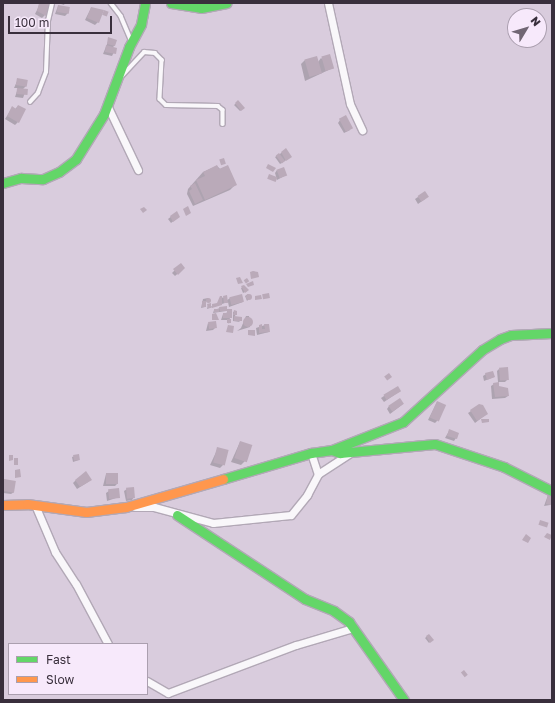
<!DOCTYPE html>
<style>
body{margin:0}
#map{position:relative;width:555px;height:703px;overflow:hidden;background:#d9ccdd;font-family:"Golos Text",sans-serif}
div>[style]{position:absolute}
.shadow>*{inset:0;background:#0003;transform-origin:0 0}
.building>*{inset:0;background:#baaab9;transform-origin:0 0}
.round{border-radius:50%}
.roads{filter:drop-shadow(1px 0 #b2a8b6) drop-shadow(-1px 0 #b2a8b6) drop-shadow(0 1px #b2a8b6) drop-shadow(0 -1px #b2a8b6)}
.lane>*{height:3.5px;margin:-1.75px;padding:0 1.75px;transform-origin:1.75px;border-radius:1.75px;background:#f9f7fa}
.street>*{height:7px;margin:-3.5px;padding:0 3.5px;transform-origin:3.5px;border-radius:3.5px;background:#f9f7fa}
.fast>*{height:9px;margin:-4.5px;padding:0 4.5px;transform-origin:4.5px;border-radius:4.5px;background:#63d668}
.slow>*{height:9px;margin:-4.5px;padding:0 4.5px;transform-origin:4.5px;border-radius:4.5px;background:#ff974d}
span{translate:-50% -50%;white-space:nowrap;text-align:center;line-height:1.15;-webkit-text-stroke:3px #f7e9fb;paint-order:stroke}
.frame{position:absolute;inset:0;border:4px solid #392f3c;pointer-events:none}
.legend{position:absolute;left:8px;top:643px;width:140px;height:52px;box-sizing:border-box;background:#f7e9fb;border:1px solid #ab9faf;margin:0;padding:5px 7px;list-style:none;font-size:12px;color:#392f3c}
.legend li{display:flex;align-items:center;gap:8px;height:20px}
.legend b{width:20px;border:1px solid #ab9faf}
.north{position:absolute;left:507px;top:8px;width:40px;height:40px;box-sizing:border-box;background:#f7e9fb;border:1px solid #ab9faf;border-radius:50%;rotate:52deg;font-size:11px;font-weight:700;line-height:16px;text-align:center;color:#392f3c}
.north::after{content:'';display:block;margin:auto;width:14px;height:18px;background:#716674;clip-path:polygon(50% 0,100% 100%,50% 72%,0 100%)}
.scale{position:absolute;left:8px;top:16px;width:104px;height:18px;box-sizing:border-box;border:2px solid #392f3c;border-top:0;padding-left:5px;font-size:12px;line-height:14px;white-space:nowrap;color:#392f3c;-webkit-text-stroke:3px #f7e9fb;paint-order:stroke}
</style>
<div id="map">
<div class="shadow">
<div style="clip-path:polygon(58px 3px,65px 3px,64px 5px)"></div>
<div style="clip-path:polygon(40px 4px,45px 15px,42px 18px,35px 14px)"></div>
<div style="clip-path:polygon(58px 6px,68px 13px,65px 16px,55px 14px)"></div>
<div style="clip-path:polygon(91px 8px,98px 22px,95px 25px,85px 20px)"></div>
<div style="clip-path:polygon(109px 39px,115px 45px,112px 48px,116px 48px,112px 56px,103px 54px)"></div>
<div style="clip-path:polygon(321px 58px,333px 68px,305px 81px,301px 64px,305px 60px,318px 62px)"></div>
<div style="clip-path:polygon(18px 79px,26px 86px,23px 89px,26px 90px,23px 98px,15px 97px,18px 88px,14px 88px)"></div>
<div style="clip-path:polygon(238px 102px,244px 108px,240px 111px,234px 105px)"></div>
<div style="clip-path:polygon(18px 106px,18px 122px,15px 125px,5px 119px,12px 108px,15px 109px)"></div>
<div style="clip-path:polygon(340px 120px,350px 130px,344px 133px,338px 123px)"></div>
<div style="clip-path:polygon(286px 150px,288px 159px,280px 164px,275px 157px)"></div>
<div style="clip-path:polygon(217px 166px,236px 184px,230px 190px,193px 206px,187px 194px,188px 189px,203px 172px)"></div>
<div style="clip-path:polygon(277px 170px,286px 175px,277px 180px,275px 173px)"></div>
<div style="clip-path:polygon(418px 197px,425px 199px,418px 204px,415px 199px)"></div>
<div style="left:176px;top:213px;width:5px;height:10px;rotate:53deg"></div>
<div style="clip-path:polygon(181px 264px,184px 268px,175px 276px,172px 273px)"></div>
<div style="clip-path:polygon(244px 286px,247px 291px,243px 293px,241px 288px)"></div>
<div style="clip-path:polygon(248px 294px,251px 297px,247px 301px,245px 296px)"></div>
<div style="clip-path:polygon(223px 297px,226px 301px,230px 298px,243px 302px,229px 307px,228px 302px,207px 309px,208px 305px,210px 307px,217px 304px)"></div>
<div style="clip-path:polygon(208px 298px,209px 302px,205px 301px,205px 307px,201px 308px,203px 299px)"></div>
<div style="clip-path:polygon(220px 308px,226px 311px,213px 313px,214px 310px)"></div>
<div style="clip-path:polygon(231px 311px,229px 324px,227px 320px,221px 320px,223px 314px)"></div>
<div style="clip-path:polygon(236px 311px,235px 317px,240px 322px,233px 321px,233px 312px)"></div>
<div style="clip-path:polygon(246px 316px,249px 316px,250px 327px,237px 331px,241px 328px)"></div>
<div style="clip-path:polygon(208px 323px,215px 328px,213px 330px,206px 331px)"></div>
<div style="clip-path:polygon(265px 325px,269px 332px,257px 335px,256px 328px)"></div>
<div style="clip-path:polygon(499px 369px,508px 379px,505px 382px,498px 382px,497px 371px)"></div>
<div style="clip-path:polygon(486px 374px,494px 377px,484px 381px,483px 376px)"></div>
<div style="clip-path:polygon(494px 384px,508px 396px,505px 398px,492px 399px,491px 386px)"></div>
<div style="clip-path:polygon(400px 391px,384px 402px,381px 398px,384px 396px)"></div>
<div style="clip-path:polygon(437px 402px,437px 421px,435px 423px,428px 420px)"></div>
<div style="clip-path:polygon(403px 404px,390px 414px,387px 409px,389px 406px)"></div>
<div style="clip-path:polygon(471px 411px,484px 416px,475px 423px,468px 413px)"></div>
<div style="clip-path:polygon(449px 431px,456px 438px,454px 441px,445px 438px)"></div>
<div style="clip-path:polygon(240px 442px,245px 461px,241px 465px,231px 462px)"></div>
<div style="clip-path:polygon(218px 448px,223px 465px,220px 468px,210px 465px)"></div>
<div style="clip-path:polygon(78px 455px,79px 460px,73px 462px,72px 457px)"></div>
<div style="clip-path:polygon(106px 474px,117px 484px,115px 486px,103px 486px)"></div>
<div style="clip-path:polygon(4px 480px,14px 492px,11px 494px,3px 493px)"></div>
<div style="clip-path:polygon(76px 480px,88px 482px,77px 489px,73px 483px)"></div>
<div style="clip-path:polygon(127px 489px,134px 497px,132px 500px,126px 501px,124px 491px)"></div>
<div style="clip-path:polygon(109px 491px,119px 497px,107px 501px,106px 493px)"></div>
<div style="clip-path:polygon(548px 495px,552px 496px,550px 505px,544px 506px)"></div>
<div style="clip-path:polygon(429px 635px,431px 641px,429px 643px,425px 638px)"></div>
</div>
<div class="building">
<div style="clip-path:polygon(39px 3px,49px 3px,46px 16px,37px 11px)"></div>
<div style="left:58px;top:5px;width:12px;height:7px;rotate:9deg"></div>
<div style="clip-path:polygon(91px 7px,104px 10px,99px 23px,87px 18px)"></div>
<div style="left:104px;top:10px;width:5px;height:5px;rotate:22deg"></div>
<div style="clip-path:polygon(108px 37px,117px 40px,115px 46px,107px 44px)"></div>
<div style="clip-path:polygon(106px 45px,117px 48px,116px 54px,105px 52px)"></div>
<div style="left:330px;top:54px;width:15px;height:9px;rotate:74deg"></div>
<div style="left:317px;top:56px;width:18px;height:13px;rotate:74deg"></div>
<div style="left:17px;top:78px;width:11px;height:7px;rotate:10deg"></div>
<div style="left:17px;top:88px;width:11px;height:6px;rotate:5deg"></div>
<div style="clip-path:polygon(238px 100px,245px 108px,241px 111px,235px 103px)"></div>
<div style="clip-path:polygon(18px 105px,26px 109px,19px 123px,7px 116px,12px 106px,16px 109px)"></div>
<div style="left:346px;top:115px;width:15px;height:8px;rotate:62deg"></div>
<div style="clip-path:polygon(286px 148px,292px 157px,286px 161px,281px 152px)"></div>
<div style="left:279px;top:153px;width:10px;height:4px;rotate:53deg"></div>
<div style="left:224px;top:158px;width:6px;height:5px;rotate:72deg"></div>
<div style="clip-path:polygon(268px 164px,276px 168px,273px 172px,266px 168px)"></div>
<div style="clip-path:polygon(217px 165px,219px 169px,228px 165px,237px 185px,205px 200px,196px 180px,205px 176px,203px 172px)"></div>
<div style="left:284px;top:167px;width:9px;height:8px;rotate:69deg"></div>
<div style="left:269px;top:174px;width:9px;height:5px;rotate:21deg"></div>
<div style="clip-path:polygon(195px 183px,203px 200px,195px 204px,189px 191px,192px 189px,190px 186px)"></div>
<div style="left:425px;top:191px;width:7px;height:9px;rotate:56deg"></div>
<div style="clip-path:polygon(188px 206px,191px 213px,186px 216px,183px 209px)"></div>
<div style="clip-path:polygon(144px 207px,147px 210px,143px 213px,140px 209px)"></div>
<div style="clip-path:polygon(177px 211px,180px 217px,173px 222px,170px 216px)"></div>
<div style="clip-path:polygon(181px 263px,185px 268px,178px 275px,173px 269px)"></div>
<div style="clip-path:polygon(253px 271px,258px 272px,259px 277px,251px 279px,250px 272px)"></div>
<div style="clip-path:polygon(240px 277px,243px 283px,238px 284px,236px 278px)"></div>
<div style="left:247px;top:278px;width:4px;height:4px;rotate:56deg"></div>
<div style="clip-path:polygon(253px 281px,254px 285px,248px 287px,246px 284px)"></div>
<div style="clip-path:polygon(244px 285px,249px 290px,245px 293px,241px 286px)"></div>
<div style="left:269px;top:293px;width:5px;height:7px;rotate:79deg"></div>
<div class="round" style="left:246px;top:294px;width:6px;height:6px"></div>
<div style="left:242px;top:294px;width:8px;height:13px;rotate:76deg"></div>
<div style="clip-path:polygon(227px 295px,228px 303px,224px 303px,223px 296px)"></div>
<div style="clip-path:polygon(261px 295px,262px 299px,255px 300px,255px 296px)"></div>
<div style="clip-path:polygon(220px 296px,222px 296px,222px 305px,212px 308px,212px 304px,217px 303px)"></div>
<div class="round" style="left:205.5px;top:297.5px;width:5px;height:5px"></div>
<div style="left:202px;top:301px;width:4px;height:6px"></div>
<div style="clip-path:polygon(211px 303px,211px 308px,208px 308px,207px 304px)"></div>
<div style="clip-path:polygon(227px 306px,227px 309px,232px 309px,232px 318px,223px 318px,223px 313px,227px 313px,227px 311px,220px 311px,219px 307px)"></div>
<div style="left:214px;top:309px;width:5px;height:3px"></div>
<div style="clip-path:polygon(234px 310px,237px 311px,237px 315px,233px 315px)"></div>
<div style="clip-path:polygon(216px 313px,219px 320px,212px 320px,212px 314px)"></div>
<div style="clip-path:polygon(234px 316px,242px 317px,242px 321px,234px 321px)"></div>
<div class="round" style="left:243px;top:317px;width:10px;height:10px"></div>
<div style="left:227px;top:319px;width:4px;height:4px"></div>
<div style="left:216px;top:321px;width:7px;height:8px;rotate:82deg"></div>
<div style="clip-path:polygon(262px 324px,262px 329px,265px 329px,264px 324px,269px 324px,270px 332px,259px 333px,259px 325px)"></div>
<div style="clip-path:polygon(228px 325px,234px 326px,233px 333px,226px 332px)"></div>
<div style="clip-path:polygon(248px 330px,255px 330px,255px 336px,248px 335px)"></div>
<div style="left:508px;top:367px;width:13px;height:9px;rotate:86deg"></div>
<div style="clip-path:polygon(493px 371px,495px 377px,487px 380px,485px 373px)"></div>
<div style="left:389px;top:373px;width:5px;height:6px;rotate:53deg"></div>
<div style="clip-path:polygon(499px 382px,499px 386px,508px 388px,509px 396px,495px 397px,493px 383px)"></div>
<div style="left:398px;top:386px;width:6px;height:17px;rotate:59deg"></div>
<div style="left:400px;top:398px;width:7px;height:14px;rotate:56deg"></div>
<div style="left:437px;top:401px;width:10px;height:18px;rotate:24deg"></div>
<div style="clip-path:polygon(479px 404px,483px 405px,488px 414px,477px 421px,470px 410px)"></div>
<div style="clip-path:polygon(481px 419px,489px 419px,489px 422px,482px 423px)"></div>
<div style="clip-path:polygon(449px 429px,459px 433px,457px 439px,447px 436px)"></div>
<div style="left:240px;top:441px;width:13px;height:18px;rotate:18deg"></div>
<div style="left:217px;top:447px;width:12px;height:16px;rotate:14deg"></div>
<div style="left:79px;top:454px;width:6px;height:6px;rotate:81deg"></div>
<div style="clip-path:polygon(9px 455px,13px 455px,13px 460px,9px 461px)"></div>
<div style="left:14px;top:458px;width:4px;height:7px"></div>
<div style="clip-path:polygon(20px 469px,21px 477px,15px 478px,15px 470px)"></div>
<div style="clip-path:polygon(86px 471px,92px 480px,80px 487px,75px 480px)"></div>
<div style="left:106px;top:473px;width:12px;height:11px"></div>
<div style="left:4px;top:479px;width:12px;height:12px;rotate:9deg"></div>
<div style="left:134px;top:487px;width:11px;height:8px;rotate:85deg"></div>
<div style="left:119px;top:488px;width:10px;height:11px;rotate:84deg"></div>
<div style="clip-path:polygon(548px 494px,552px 495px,551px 505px,546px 504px)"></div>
<div style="left:540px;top:520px;width:9px;height:5px;rotate:18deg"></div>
<div style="clip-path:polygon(547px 533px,552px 535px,550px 540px,544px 537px)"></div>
<div style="clip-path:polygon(526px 534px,531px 538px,528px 543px,522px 540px)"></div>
<div style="clip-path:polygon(429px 634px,434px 640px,430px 643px,426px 636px)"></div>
<div style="left:464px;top:670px;width:6px;height:4px;rotate:51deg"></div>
</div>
<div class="roads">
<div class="lane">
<div style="left:111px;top:3px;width:16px;rotate:52deg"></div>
<div style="left:121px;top:16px;width:26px;rotate:67deg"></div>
<div style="left:121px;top:77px;width:34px;rotate:-47deg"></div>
<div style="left:144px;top:52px;width:11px;rotate:5deg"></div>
<div style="left:155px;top:53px;width:10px;rotate:45deg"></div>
<div style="left:162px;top:60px;width:39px;rotate:93deg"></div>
<div style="left:160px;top:99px;width:8px;rotate:45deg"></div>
<div style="left:166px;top:105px;width:52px;rotate:1.1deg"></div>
<div style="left:218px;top:106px;width:6px;rotate:39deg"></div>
<div style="left:223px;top:110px;width:14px;rotate:90deg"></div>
<div style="left:30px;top:102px;width:12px;rotate:-48deg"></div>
<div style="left:38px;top:93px;width:22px;rotate:-69deg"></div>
<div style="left:46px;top:72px;width:51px;rotate:-87.8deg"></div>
<div style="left:48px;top:21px;width:18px;rotate:-77deg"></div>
</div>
<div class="street">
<div style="left:328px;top:3px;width:103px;rotate:77.7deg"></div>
<div style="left:350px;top:104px;width:29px;rotate:65deg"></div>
<div style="left:107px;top:105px;width:72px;rotate:64.5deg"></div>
<div style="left:311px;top:453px;width:22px;rotate:72deg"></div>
<div style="left:35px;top:505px;width:51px;rotate:66.9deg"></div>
<div style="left:55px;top:552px;width:38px;rotate:57deg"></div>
<div style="left:76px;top:584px;width:68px;rotate:61.9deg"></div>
<div style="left:135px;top:507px;width:19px"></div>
<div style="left:154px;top:507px;width:61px;rotate:15.2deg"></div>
<div style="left:213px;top:523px;width:78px;rotate:-5.9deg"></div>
<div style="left:291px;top:515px;width:26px;rotate:-51deg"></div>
<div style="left:307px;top:495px;width:24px;rotate:-62deg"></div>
<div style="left:318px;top:474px;width:38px;rotate:-33deg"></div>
<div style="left:147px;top:681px;width:24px;rotate:30deg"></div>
<div style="left:168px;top:693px;width:137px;rotate:-20.6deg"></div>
<div style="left:296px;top:645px;width:59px;rotate:-16.6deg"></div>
</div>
<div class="fast">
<div style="left:171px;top:3px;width:30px;rotate:9deg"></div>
<div style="left:201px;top:8px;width:26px;rotate:-11deg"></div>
<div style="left:3px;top:183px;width:19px;rotate:-16deg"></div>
<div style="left:21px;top:178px;width:22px;rotate:3deg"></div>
<div style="left:43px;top:179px;width:17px;rotate:-24deg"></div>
<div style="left:59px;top:172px;width:21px;rotate:-37deg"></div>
<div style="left:76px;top:159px;width:53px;rotate:-58.1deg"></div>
<div style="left:104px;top:114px;width:72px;rotate:-69.5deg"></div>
<div style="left:129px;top:47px;width:26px;rotate:-62deg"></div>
<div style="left:141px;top:24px;width:21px;rotate:-79deg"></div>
<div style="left:332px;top:450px;width:9px;rotate:21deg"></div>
<div style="left:340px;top:453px;width:95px;rotate:-5.4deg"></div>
<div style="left:435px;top:444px;width:73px;rotate:18.4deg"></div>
<div style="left:504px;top:467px;width:54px;rotate:26.6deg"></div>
<div style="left:223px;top:479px;width:92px;rotate:-16.5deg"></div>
<div style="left:311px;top:453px;width:21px;rotate:-8deg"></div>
<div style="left:332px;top:450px;width:76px;rotate:-21.5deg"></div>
<div style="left:403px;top:422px;width:107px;rotate:-42.3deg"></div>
<div style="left:482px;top:350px;width:21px;rotate:-31deg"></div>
<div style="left:500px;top:339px;width:12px;rotate:-20deg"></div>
<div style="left:511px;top:335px;width:41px;rotate:-2.8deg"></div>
<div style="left:177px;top:515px;width:153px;rotate:33.3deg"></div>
<div style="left:305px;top:599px;width:31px;rotate:22deg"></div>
<div style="left:334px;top:611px;width:19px;rotate:36deg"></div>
<div style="left:349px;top:622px;width:95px;rotate:54.8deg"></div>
</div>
<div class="slow">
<div style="left:3px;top:505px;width:24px;rotate:-2deg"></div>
<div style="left:27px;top:504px;width:60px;rotate:7.7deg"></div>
<div style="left:86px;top:512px;width:40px;rotate:-7.1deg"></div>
<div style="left:126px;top:507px;width:101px;rotate:-16.1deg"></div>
</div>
</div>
<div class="frame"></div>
<ul class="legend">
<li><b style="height:5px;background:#63d668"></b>Fast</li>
<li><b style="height:5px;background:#ff974d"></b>Slow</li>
</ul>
<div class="north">N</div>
<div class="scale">100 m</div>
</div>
